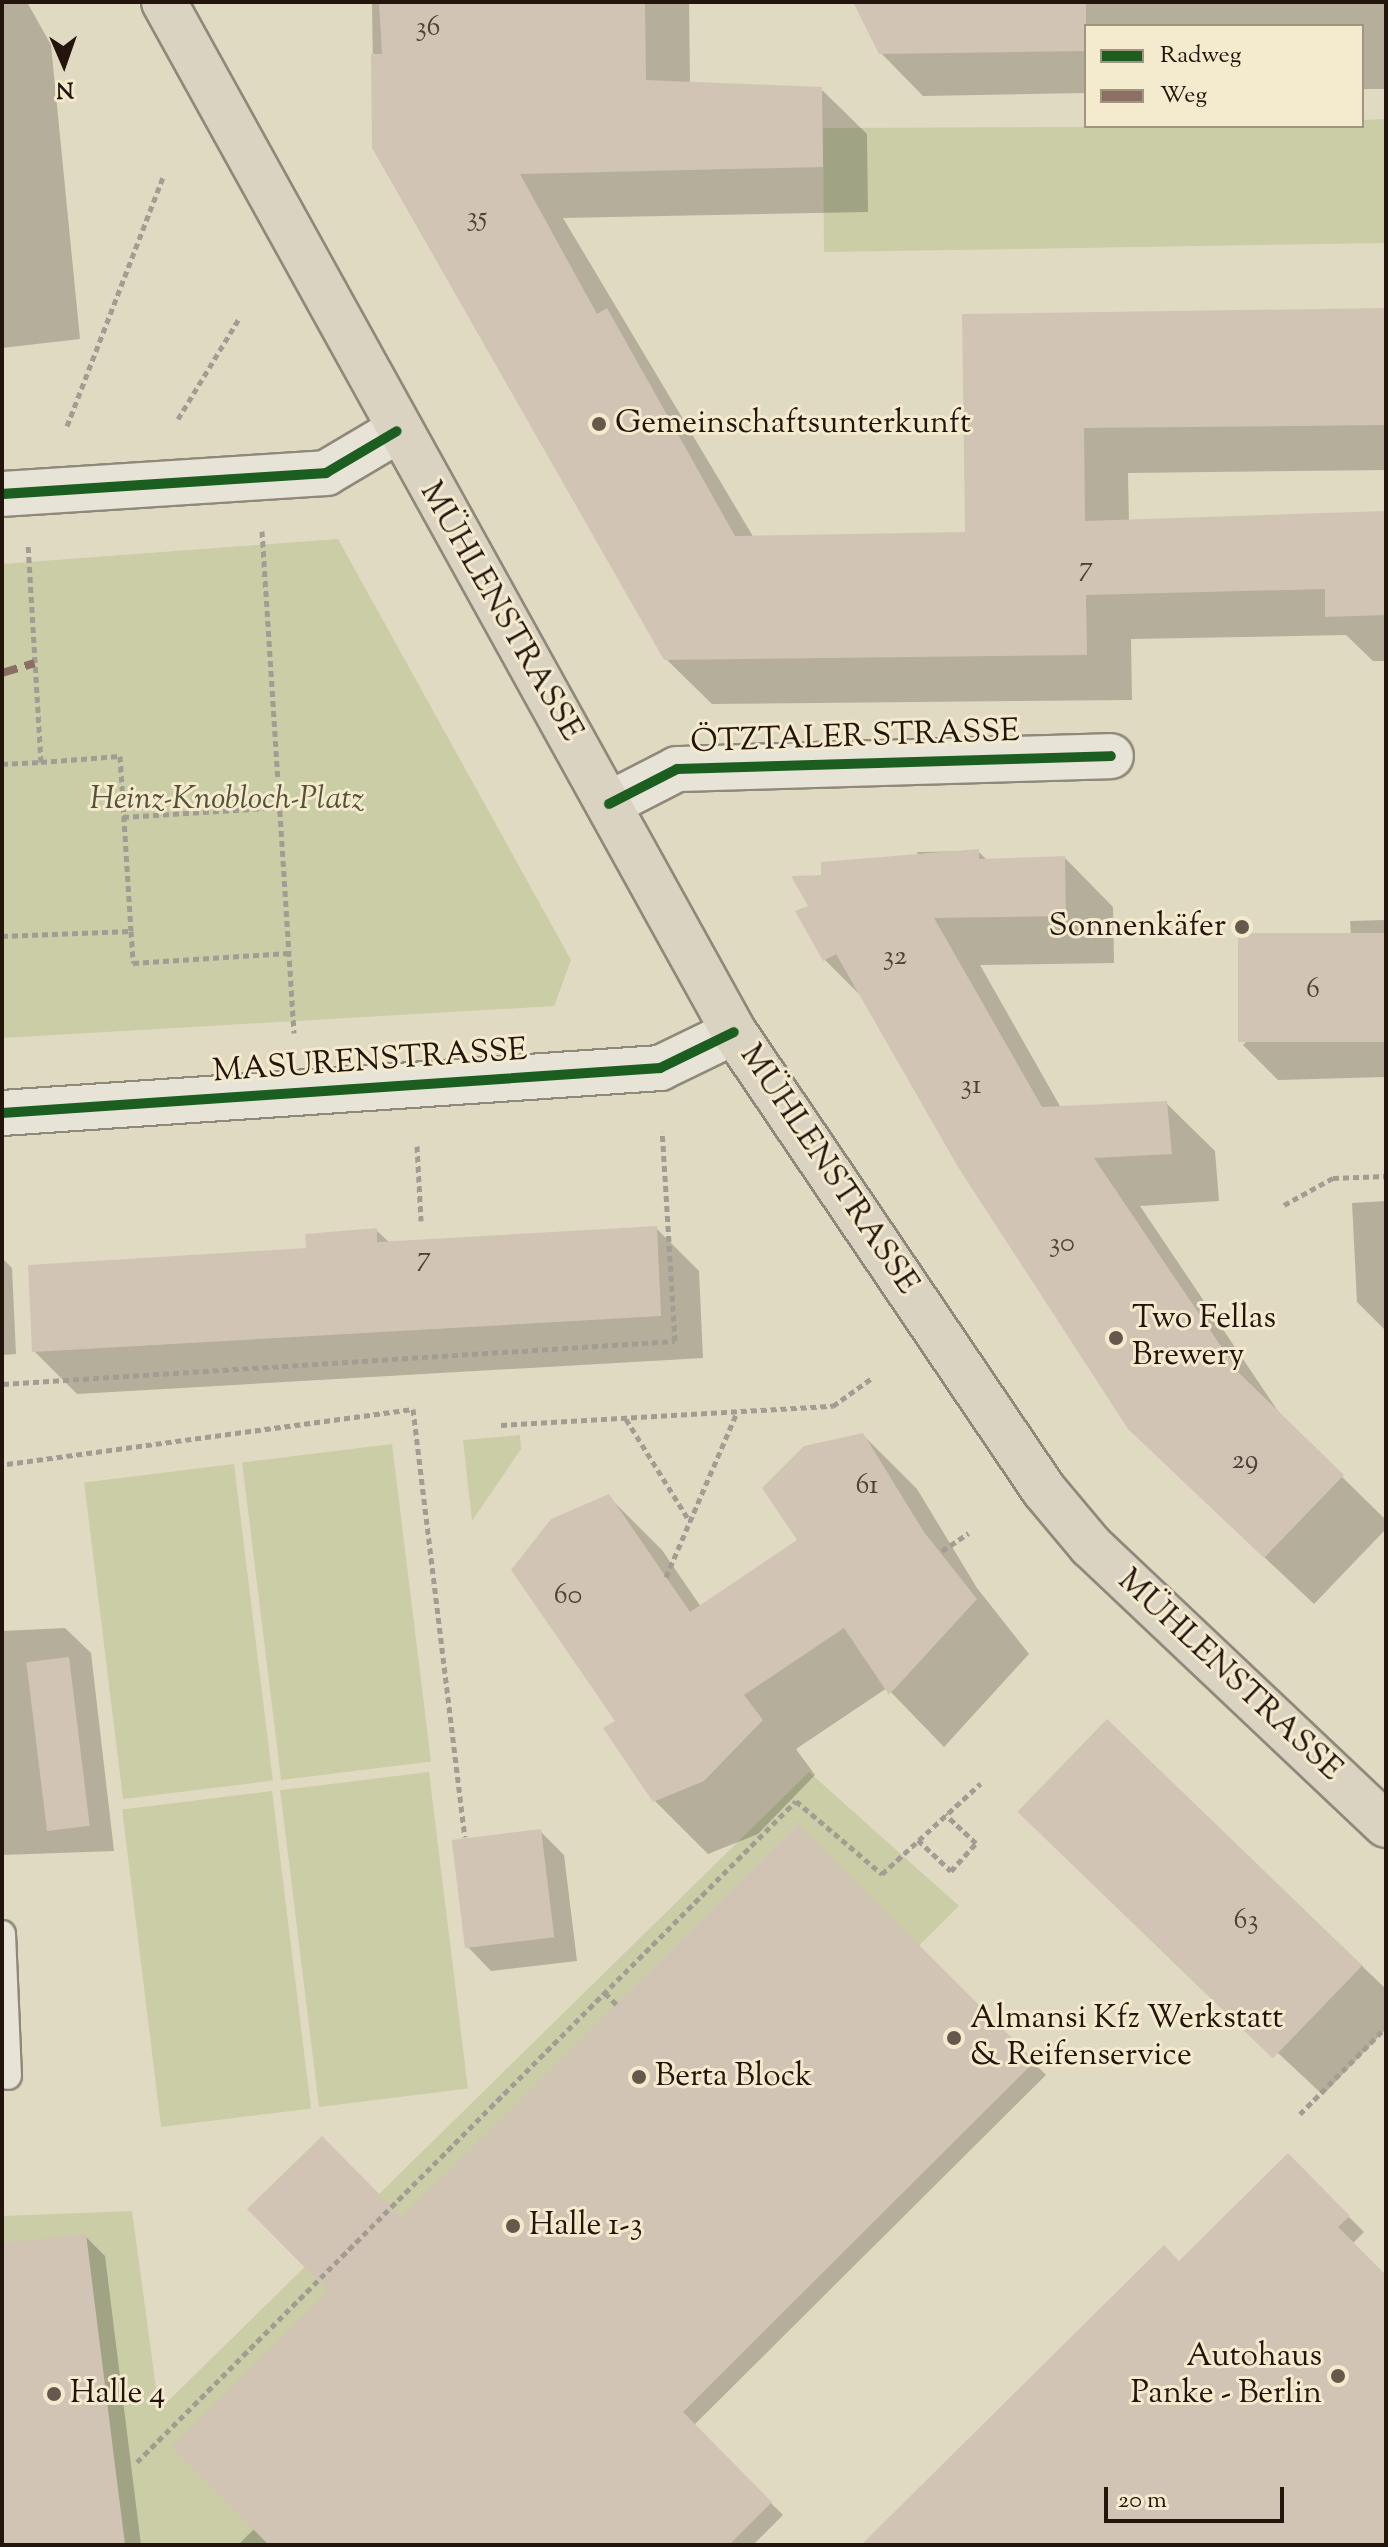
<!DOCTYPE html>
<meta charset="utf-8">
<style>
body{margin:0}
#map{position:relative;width:1388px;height:2547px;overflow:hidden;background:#e1dac2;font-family:"Sorts Mill Goudy",serif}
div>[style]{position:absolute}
.green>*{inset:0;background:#cacda5;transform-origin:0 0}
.shadow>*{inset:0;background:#0003}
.building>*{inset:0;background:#d2c4b5;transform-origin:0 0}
.path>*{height:5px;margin-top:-2.5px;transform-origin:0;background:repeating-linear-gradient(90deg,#a19d93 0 6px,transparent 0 10px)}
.roads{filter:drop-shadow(2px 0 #8f897a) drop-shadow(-2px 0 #8f897a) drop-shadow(0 2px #8f897a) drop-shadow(0 -2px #8f897a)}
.lane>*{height:26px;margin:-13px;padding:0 13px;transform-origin:13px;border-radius:13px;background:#e7e3d7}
.street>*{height:44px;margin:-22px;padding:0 22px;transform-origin:22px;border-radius:22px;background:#e7e3d7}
.primary>*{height:44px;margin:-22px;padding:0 22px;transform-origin:22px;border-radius:22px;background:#dbd3c2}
.quiet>*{height:8px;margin-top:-4px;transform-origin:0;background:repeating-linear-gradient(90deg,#8d6e63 0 16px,transparent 0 24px)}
.cycleway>*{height:10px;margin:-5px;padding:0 5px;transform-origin:5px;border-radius:5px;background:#1b5e20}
.dots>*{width:22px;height:22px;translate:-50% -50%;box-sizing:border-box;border:4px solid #f4ebcf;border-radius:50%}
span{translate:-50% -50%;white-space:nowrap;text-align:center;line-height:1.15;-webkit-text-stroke:6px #f4ebcf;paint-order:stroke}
.number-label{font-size:28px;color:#504137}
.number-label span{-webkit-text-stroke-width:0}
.poi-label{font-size:32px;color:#23140c}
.left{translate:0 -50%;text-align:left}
.right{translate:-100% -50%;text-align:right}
.street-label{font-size:32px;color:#23140c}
.park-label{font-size:32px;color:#575139;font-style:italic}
.frame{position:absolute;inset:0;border:4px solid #23140c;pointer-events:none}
.legend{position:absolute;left:1084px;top:24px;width:280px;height:104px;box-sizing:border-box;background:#f4ebcf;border:2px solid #a09581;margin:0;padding:10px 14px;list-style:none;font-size:24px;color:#23140c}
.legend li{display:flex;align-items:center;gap:16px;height:40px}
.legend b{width:40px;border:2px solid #a09581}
.north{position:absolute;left:24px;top:24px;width:80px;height:80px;-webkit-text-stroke:6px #f4ebcf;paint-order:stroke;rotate:178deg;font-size:22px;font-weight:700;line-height:32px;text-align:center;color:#23140c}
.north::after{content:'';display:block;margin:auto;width:28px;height:36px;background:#23140c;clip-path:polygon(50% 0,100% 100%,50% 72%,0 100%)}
.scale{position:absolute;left:1104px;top:2487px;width:180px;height:36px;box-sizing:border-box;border:4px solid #23140c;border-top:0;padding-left:10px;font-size:24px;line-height:28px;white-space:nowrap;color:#23140c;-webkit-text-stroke:6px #f4ebcf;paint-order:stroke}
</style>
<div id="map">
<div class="green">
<div style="clip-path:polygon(1386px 119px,1386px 243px,824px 252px,823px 128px,1362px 126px,1362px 120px)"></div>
<div style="clip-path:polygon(338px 539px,571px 960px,554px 1006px,2px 1038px,2px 564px)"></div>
<div style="clip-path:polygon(520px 1435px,521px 1449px,472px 1521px,463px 1440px)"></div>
<div style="left:392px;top:1444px;width:320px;height:151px;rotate:83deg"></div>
<div style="left:234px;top:1464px;width:319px;height:151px;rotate:83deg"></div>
<div style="left:429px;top:1772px;width:319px;height:150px;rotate:83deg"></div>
<div style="clip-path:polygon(809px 1772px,959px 1906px,311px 2545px,2px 2545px,2px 2216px,132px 2211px,159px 2410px)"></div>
<div style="left:272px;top:1791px;width:320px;height:151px;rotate:83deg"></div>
</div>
<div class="shadow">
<div style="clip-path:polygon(2px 2px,27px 2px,51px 45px,80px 339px,2px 348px)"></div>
<div style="clip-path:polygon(372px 2px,689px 2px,690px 84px,821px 89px,867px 134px,868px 212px,563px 218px,754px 538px,967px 534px,964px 316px,1386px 310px,1386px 470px,1128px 473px,1129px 522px,1386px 513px,1386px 661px,1373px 661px,1346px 635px,1131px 639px,1132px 700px,712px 704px,666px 659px,374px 147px)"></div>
<div style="clip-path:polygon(856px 2px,1386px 2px,1386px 89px,1362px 89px,1362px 26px,1086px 26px,1086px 93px,923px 96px,881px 53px)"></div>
<div style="clip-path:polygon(978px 851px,988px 861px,1065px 858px,1113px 907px,1114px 963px,980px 965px,1061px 1108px,1166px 1103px,1215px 1151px,1219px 1201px,1140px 1206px,1284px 1420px,1386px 1520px,1386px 1529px,1314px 1604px,1179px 1477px,863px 998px,824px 959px,811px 907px,823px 877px,918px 862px,917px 852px)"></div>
<div style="clip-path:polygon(1386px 920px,1386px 1077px,1278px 1080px,1243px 1045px,1351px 936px,1350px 921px)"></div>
<div style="clip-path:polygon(1386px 1201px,1386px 1331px,1357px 1302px,1352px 1203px)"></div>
<div style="clip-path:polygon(656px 1228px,699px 1271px,703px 1358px,77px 1394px,34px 1351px,376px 1230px,390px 1243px)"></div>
<div style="clip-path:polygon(2px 1258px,12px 1268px,16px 1354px,2px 1355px)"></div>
<div style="clip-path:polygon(863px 1435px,917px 1489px,977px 1588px,1029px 1654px,944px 1747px,887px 1688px,796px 1749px,815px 1775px,758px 1834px,708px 1854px,654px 1800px,618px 1722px,608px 1496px,662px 1550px,701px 1607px,800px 1540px)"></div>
<div style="clip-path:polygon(65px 1628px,91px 1653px,114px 1851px,2px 1855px,2px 1631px)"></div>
<div style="clip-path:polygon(1022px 1814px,1362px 1966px,1386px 1989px,1386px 2029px,1323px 2095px)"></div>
<div style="clip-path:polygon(798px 1827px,1046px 2075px,693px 2426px,783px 2515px,753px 2545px,238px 2545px,255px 2528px,402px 2220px)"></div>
<div style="clip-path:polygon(540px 1831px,564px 1855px,577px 1961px,491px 1971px,467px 1946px)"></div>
<div style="clip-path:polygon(1288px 2156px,1364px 2232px,1352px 2244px,1386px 2278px,1386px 2545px,864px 2545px,1179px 2263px)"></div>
<div style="clip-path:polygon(86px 2237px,105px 2256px,141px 2545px,2px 2545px,2px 2245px)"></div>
</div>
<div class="building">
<div style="clip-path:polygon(379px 2px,645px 2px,646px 80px,822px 87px,823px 167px,520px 174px,597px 314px,607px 308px,735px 536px,965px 532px,962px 314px,1386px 308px,1386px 425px,1084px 428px,1085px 521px,1386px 511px,1386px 615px,1325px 617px,1325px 589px,1086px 595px,1087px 655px,664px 660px,372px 148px,371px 54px,382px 54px)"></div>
<div style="clip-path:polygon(853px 2px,1086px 2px,1086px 51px,879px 54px)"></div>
<div style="clip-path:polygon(979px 849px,979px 859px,1065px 856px,1066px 916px,934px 918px,1042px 1107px,1167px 1101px,1172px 1154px,1094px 1158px,1239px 1373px,1344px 1475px,1264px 1558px,1128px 1429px,958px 1167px,836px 954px,823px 961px,795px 911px,808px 906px,791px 876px,821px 875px,821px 862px)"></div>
<div style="left:1386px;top:933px;width:109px;height:148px;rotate:90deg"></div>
<div style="clip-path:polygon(657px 1226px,661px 1316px,32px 1352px,28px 1265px,306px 1248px,305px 1234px,377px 1228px,377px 1242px)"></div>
<div style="clip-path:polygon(863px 1433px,924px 1532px,977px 1599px,889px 1695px,844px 1628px,744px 1695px,763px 1720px,704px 1781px,653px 1802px,603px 1728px,615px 1721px,511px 1570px,551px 1519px,609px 1494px,690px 1612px,797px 1540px,762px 1488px,804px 1446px)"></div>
<div style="left:69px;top:1657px;width:170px;height:43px;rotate:83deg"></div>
<div style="left:1107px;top:1719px;width:355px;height:129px;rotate:44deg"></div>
<div style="clip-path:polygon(798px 1824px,1035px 2061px,683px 2412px,772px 2502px,729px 2545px,269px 2545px,171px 2447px,328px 2291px,247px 2209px,322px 2136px,402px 2217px)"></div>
<div style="left:541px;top:1829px;width:109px;height:90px;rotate:83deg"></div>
<div style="clip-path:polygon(1288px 2153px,1350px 2216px,1338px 2227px,1386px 2275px,1386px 2545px,861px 2545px,1164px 2245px,1179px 2261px)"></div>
<div style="clip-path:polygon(86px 2234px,125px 2545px,2px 2545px,2px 2243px)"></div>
</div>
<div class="path">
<div style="left:178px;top:419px;width:119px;rotate:-58.7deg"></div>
<div style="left:67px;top:426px;width:267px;rotate:-68.9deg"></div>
<div style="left:262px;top:531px;width:503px;rotate:86.35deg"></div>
<div style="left:41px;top:762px;width:79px;rotate:-4.3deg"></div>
<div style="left:120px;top:756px;width:175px;rotate:86.4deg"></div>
<div style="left:2px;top:764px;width:39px;rotate:-3deg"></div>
<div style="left:41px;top:762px;width:217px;rotate:-93.4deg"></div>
<div style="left:123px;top:817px;width:157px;rotate:-3.6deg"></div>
<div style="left:2px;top:936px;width:129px;rotate:-2.2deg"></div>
<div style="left:131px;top:931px;width:32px;rotate:86deg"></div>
<div style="left:133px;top:963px;width:156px;rotate:-3.7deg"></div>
<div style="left:417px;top:1146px;width:75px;rotate:86.9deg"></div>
<div style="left:1284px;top:1205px;width:56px;rotate:-28.9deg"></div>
<div style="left:1333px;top:1178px;width:53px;rotate:-2.2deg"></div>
<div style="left:3px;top:1384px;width:673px;rotate:-3.66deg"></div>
<div style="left:675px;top:1341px;width:210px;rotate:-93.5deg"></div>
<div style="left:626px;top:1419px;width:121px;rotate:58.1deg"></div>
<div style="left:501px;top:1425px;width:333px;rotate:-3.3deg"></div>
<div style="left:833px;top:1406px;width:48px;rotate:-35.7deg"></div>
<div style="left:7px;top:1464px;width:410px;rotate:-7.7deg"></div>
<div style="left:413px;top:1409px;width:431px;rotate:83.1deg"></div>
<div style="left:942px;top:1551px;width:32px;rotate:-34deg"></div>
<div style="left:666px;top:1577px;width:180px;rotate:-66.7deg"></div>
<div style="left:918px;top:1840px;width:45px;rotate:43.2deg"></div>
<div style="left:951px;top:1871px;width:38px;rotate:-48deg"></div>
<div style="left:976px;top:1843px;width:42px;rotate:-136.9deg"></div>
<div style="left:605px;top:1993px;width:16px;rotate:45deg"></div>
<div style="left:1300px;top:2114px;width:122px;rotate:-45.3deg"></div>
<div style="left:137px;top:2462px;width:933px;rotate:-45.09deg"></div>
<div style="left:796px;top:1801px;width:113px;rotate:40.3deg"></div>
<div style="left:882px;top:1874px;width:134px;rotate:-42.6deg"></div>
</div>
<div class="roads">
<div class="lane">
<div style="left:2px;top:1934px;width:142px;rotate:87.6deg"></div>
</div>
<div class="street">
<div style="left:2px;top:494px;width:325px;rotate:-3.7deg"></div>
<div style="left:326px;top:473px;width:82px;rotate:-30.6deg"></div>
<div style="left:609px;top:804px;width:76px;rotate:-27.2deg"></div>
<div style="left:677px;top:769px;width:434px;rotate:-1.7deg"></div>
<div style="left:2px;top:1113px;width:660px;rotate:-3.91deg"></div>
<div style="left:660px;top:1068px;width:82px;rotate:-25.9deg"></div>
</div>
<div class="primary">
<div style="left:164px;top:2px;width:1177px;rotate:61.04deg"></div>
<div style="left:734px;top:1032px;width:553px;rotate:55.91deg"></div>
<div style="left:1044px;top:1490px;width:73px;rotate:50deg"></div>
<div style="left:1091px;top:1546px;width:406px;rotate:43.4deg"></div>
</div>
</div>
<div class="quiet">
<div style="left:2px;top:673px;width:34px;rotate:-17deg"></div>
</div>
<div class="cycleway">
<div style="left:2px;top:494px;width:325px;rotate:-3.7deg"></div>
<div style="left:326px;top:473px;width:82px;rotate:-30.6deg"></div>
<div style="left:609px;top:804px;width:76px;rotate:-27.2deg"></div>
<div style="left:677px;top:769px;width:434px;rotate:-1.7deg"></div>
<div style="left:2px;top:1113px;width:660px;rotate:-3.91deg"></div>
<div style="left:660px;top:1068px;width:82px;rotate:-25.9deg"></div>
</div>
<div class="dots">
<div style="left:599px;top:424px;background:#66594c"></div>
<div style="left:1242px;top:927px;background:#66594c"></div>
<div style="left:1116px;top:1338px;background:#66594c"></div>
<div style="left:954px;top:2038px;background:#66594c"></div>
<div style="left:639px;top:2077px;background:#66594c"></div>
<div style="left:513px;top:2226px;background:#66594c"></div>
<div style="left:1338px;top:2376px;background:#66594c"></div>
<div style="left:54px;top:2394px;background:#66594c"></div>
</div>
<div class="number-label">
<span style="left:428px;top:28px">36</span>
<span style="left:477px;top:218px">35</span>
<span style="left:1086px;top:568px">7</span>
<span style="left:895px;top:957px">32</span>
<span style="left:1313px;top:990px">6</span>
<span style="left:971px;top:1086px">31</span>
<span style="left:1062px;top:1244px">30</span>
<span style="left:424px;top:1258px">7</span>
<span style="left:1245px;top:1461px">29</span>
<span style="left:867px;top:1486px">61</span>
<span style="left:568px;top:1596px">60</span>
<span style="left:1246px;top:1921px">63</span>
</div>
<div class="poi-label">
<span class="left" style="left:615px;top:424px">Gemeinschaftsunterkunft</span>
<span class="right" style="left:1226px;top:927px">Sonnenkäfer</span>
<span class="left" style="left:1132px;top:1338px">Two Fellas<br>Brewery</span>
<span class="left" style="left:970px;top:2038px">Almansi Kfz Werkstatt<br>&amp; Reifenservice</span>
<span class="left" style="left:655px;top:2077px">Berta Block</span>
<span class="left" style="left:529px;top:2226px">Halle 1-3</span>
<span class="right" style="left:1322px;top:2376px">Autohaus<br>Panke - Berlin</span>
<span class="left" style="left:70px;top:2394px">Halle 4</span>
</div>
<div class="street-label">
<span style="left:500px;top:612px;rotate:60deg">MÜHLENSTRASSE</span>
<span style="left:855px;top:738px;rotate:-2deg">ÖTZTALER STRASSE</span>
<span style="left:370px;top:1062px;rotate:-4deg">MASURENSTRASSE</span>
<span style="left:828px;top:1170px;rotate:56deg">MÜHLENSTRASSE</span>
<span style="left:1229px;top:1676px;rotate:43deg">MÜHLENSTRASSE</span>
</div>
<div class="park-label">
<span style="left:227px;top:800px">Heinz-Knobloch-Platz</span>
</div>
<div class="frame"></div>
<ul class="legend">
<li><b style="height:10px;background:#1b5e20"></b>Radweg</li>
<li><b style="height:10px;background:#8d6e63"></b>Weg</li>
</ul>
<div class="north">N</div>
<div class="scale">20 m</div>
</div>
